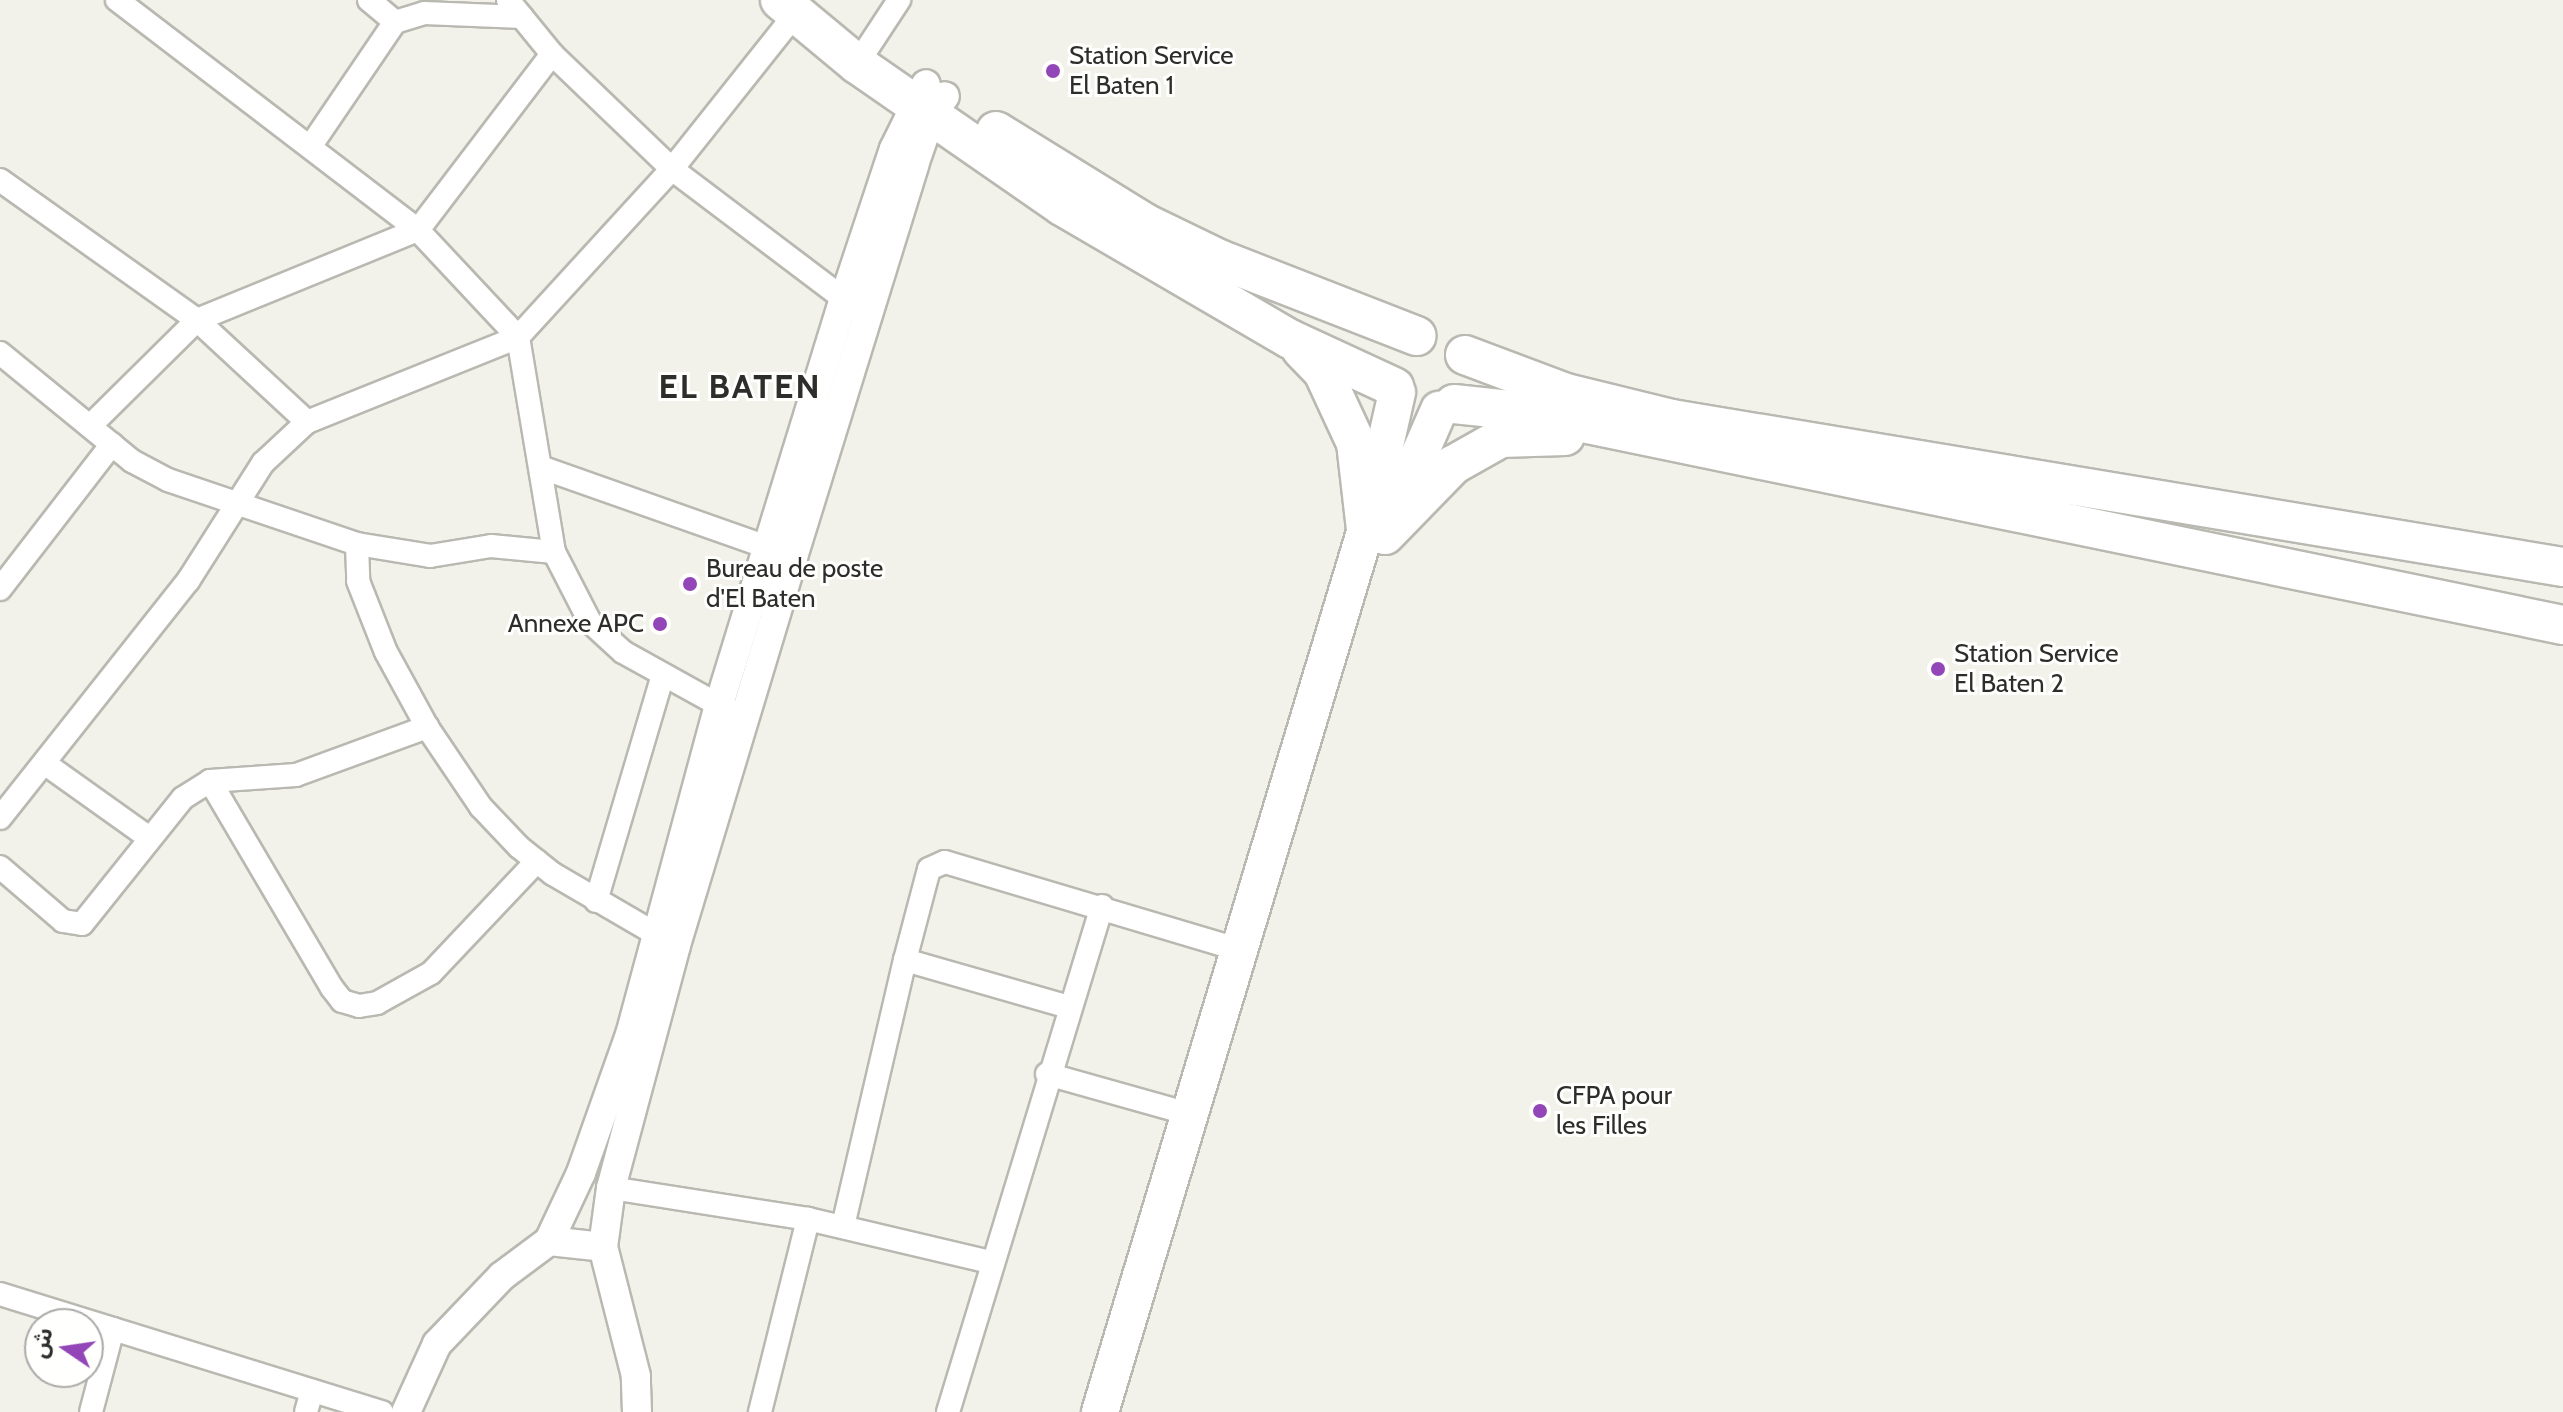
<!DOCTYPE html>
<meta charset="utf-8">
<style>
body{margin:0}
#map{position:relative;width:2563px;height:1412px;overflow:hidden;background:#f2f2ea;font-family:Cabin,"Noto Sans Arabic",sans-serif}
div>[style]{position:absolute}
.roads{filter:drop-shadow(2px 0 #b9b8b1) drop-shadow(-2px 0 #b9b8b1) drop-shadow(0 2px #b9b8b1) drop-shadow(0 -2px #b9b8b1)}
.minor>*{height:22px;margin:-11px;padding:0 11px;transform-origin:11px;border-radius:11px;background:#fff}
.tertiary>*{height:28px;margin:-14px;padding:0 14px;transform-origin:14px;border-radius:14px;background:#fff}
.primary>*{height:36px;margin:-18px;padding:0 18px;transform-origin:18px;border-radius:18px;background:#fff}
.trunk>*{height:38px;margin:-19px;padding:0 19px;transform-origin:19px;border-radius:19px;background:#fff}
.dots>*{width:22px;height:22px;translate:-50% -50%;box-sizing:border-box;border:4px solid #fffffe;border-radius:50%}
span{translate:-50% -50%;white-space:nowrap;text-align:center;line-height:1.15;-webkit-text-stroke:6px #fffffe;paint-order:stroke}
.poi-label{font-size:26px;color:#2d2d2a}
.left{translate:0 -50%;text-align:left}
.right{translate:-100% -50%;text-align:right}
.district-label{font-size:34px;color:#2d2d2a;font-weight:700;letter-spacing:2px}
.north{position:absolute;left:24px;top:1308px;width:80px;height:80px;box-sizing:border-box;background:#fffffe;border:2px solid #ababa9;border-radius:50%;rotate:283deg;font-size:22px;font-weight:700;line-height:32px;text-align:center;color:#2d2d2a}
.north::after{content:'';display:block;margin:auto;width:28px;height:36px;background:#9246b7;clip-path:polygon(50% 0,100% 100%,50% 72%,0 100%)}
</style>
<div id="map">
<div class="roads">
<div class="minor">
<div style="left:369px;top:0;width:34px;rotate:40deg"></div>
<div style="left:395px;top:22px;width:30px;rotate:-17deg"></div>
<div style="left:424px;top:13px;width:98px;rotate:2.3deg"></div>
<div style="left:508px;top:0;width:70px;rotate:50.8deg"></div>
<div style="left:552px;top:54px;width:166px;rotate:43.8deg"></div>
<div style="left:672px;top:169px;width:232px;rotate:37.1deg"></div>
<div style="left:857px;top:64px;width:77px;rotate:-56.7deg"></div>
<div style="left:312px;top:144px;width:148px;rotate:-55.8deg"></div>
<div style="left:0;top:180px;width:242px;rotate:35.4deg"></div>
<div style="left:197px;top:320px;width:150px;rotate:42.8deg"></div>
<div style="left:0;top:353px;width:171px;rotate:39.3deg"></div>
<div style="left:132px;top:461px;width:41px;rotate:27.8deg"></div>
<div style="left:168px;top:480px;width:200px;rotate:18.7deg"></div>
<div style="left:357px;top:544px;width:37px;rotate:88deg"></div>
<div style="left:358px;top:581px;width:76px;rotate:68.5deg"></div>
<div style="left:386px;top:652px;width:85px;rotate:61.3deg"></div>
<div style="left:90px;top:426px;width:151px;rotate:-44.7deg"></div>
<div style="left:197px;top:320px;width:239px;rotate:-22.2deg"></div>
<div style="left:418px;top:230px;width:221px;rotate:-52.7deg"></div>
<div style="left:540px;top:467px;width:256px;rotate:19.4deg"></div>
<div style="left:357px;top:544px;width:74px;rotate:9.3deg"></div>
<div style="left:430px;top:556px;width:62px;rotate:-9.3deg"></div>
<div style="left:491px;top:546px;width:63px;rotate:5.4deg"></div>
<div style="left:0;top:589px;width:183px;rotate:-52.3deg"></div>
<div style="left:733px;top:713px;width:126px;rotate:-151deg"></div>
<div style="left:623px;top:652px;width:45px;rotate:-137.7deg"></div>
<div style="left:590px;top:622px;width:79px;rotate:-117.2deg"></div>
<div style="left:554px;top:552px;width:218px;rotate:-99.5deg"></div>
<div style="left:518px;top:337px;width:228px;rotate:-47.5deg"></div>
<div style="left:672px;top:169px;width:199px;rotate:-51.5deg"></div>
<div style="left:47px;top:765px;width:124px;rotate:35.5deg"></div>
<div style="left:210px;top:781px;width:240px;rotate:59.5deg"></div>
<div style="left:332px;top:988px;width:16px;rotate:52deg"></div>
<div style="left:342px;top:1001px;width:18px;rotate:16deg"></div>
<div style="left:359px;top:1006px;width:18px;rotate:-9deg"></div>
<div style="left:377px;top:1003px;width:62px;rotate:-29.1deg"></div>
<div style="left:431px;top:973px;width:154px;rotate:-46.6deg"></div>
<div style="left:0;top:818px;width:303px;rotate:-51.6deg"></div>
<div style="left:188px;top:581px;width:140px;rotate:-57.6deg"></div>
<div style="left:263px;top:463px;width:60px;rotate:-43deg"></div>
<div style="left:307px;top:422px;width:227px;rotate:-21.9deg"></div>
<div style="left:518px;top:337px;width:146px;rotate:-133.1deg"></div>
<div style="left:418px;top:230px;width:379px;rotate:-142.6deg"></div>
<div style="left:0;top:867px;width:83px;rotate:40.6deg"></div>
<div style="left:63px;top:921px;width:19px;rotate:9deg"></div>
<div style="left:82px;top:924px;width:161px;rotate:-51.3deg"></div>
<div style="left:183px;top:798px;width:32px;rotate:-32deg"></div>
<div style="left:210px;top:781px;width:86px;rotate:-4deg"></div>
<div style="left:296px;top:775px;width:140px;rotate:-20.1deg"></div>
<div style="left:427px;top:727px;width:97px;rotate:56deg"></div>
<div style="left:481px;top:807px;width:55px;rotate:46.5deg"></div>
<div style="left:519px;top:847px;width:43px;rotate:38.5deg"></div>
<div style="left:553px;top:874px;width:135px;rotate:30.2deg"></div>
<div style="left:596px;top:901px;width:236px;rotate:-73.5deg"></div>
<div style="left:905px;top:960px;width:94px;rotate:-75.2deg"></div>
<div style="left:929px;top:869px;width:17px;rotate:-24deg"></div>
<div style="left:945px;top:862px;width:305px;rotate:16.6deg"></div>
<div style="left:1047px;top:1074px;width:148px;rotate:15.7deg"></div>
<div style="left:611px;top:1188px;width:199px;rotate:8.9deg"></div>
<div style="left:808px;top:1219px;width:187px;rotate:13.3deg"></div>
<div style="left:843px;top:1226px;width:273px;rotate:-76.9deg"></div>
<div style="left:905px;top:960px;width:171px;rotate:16deg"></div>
<div style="left:0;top:1294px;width:400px;rotate:17.2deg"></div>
<div style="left:91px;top:1412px;width:86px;rotate:-75.2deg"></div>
<div style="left:306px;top:1412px;width:22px;rotate:-74deg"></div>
<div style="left:760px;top:1412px;width:199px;rotate:-76deg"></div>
<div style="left:948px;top:1412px;width:529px;rotate:-73.07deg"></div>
</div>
<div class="tertiary">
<div style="left:549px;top:1241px;width:54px;rotate:6.3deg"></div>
<div style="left:406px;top:1412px;width:75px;rotate:-65.5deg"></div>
<div style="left:437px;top:1344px;width:94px;rotate:-46.3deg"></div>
<div style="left:502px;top:1276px;width:59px;rotate:-36.7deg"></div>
<div style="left:549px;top:1241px;width:75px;rotate:-64.8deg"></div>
<div style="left:581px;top:1173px;width:146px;rotate:-70.5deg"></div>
<div style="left:630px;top:1035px;width:339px;rotate:-74.9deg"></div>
<div style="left:718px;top:708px;width:425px;rotate:-72.9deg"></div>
<div style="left:843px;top:302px;width:161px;rotate:-71.6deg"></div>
<div style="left:894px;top:149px;width:72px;rotate:-63.8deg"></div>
<div style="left:637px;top:1412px;width:36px;rotate:-92deg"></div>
<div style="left:636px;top:1376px;width:133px;rotate:-104.3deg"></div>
<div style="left:603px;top:1247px;width:60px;rotate:-82.3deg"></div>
<div style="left:611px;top:1188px;width:252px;rotate:-75deg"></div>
<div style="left:676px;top:945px;width:405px;rotate:-73.2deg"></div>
<div style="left:793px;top:557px;width:410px;rotate:-72.8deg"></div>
<div style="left:914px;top:165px;width:52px;rotate:-70.9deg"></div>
<div style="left:931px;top:116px;width:24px;rotate:-55deg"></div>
</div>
<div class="primary">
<div style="left:1388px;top:526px;width:127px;rotate:-66.3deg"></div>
<div style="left:1100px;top:1412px;width:922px;rotate:-73.24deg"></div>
<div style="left:1366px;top:529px;width:140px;rotate:-77.2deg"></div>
</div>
<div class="trunk">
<div style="left:780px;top:0;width:100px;rotate:39.7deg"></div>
<div style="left:857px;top:64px;width:249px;rotate:34.7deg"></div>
<div style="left:1062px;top:206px;width:264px;rotate:30.3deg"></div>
<div style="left:1290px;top:339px;width:115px;rotate:24.8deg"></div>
<div style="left:996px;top:131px;width:175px;rotate:31.7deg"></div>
<div style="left:1145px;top:223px;width:82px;rotate:25.9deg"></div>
<div style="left:1219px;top:259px;width:212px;rotate:21.3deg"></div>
<div style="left:1301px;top:349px;width:32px;rotate:46deg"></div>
<div style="left:1323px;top:372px;width:78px;rotate:65.1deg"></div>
<div style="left:1356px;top:443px;width:87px;rotate:83.4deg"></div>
<div style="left:1465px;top:355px;width:108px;rotate:20.6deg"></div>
<div style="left:1566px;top:393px;width:109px;rotate:13.8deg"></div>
<div style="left:1672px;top:419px;width:903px;rotate:9.43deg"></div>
<div style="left:1454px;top:404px;width:75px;rotate:6.1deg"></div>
<div style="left:1529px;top:412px;width:1056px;rotate:11.64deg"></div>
<div style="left:1385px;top:535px;width:98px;rotate:-45.8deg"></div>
<div style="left:1453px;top:465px;width:55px;rotate:-29.4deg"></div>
<div style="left:1501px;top:438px;width:64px;rotate:-1.8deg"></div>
</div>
</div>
<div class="dots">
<div style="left:1053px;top:71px;background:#9246b7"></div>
<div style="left:690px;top:584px;background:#9246b7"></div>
<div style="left:660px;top:624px;background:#9246b7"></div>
<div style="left:1938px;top:669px;background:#9246b7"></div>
<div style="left:1540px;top:1111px;background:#9246b7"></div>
</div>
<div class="poi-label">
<span class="left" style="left:1069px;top:71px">Station Service<br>El Baten 1</span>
<span class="left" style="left:706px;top:584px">Bureau de poste<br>d'El Baten</span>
<span class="right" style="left:644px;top:624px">Annexe APC</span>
<span class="left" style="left:1954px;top:669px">Station Service<br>El Baten 2</span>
<span class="left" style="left:1556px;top:1111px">CFPA pour<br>les Filles</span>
</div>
<div class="district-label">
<span style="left:740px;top:387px">EL BATEN</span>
</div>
<div class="north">ش</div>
</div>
